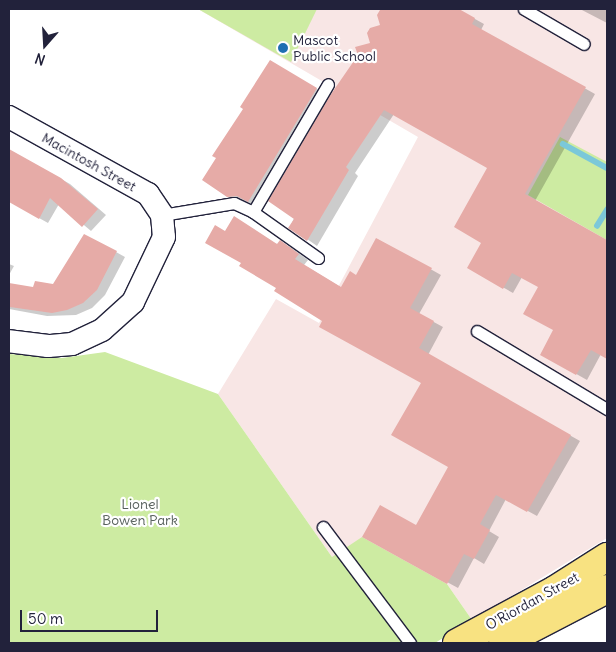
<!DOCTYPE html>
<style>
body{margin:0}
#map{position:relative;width:616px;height:652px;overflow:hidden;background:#fff;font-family:Delius,sans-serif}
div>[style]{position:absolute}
.built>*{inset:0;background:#f8e6e5}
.green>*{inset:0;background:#cdeba2}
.shadow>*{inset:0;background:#0003}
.stream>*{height:5.5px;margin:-2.75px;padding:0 2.75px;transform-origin:2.75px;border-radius:2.75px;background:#7bc8d9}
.building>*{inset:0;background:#e6aba7}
.roads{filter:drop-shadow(1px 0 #22223b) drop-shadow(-1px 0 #22223b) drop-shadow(0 1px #22223b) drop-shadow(0 -1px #22223b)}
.service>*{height:11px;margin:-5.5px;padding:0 5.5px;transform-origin:5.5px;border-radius:5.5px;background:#fff}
.minor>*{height:22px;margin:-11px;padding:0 11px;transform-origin:11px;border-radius:11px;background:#fff}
.primary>*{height:28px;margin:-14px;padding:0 14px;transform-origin:14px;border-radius:14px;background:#f8e281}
.dots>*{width:14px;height:14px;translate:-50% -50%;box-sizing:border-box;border:2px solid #fff;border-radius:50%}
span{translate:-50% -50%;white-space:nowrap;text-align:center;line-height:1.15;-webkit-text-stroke:4.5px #fff;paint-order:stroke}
.poi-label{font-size:14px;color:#22223b}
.left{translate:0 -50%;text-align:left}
.street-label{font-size:14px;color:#22223b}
.park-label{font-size:14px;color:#555e5a}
.frame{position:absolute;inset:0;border:10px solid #22223b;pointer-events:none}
.north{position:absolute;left:20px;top:20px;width:50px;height:50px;-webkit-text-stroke:4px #fff;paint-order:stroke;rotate:199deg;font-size:14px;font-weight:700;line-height:20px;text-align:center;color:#22223b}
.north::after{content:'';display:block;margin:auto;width:18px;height:22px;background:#22223b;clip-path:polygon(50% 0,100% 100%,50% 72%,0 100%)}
.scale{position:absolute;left:20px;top:610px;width:138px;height:22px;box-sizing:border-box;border:2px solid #22223b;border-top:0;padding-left:6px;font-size:15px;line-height:18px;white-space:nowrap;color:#22223b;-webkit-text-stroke:4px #fff;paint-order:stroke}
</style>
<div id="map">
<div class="built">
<div style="clip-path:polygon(198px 9px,607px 9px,607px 538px,472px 620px,447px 584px,332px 557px,218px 394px,276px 299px,319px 323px,418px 137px)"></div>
</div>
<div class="green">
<div style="clip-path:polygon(198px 9px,317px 9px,291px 62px)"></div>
<div style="clip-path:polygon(560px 137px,607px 162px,607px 240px,528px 195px)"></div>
<div style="clip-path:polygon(105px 352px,218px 394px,332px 557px,362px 537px,447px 584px,472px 620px,435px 643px,9px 643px,9px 354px,62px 358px)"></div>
</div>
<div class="shadow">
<div style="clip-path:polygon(389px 9px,457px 9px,484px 24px,481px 30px,595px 94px,535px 201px,607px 241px,607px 358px,601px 354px,587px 380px,541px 354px,555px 330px,540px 287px,522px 277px,513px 293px,469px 268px,483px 243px,489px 167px,394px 114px,355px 173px,358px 176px,317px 246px,290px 227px,382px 26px,381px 11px)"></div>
<div style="clip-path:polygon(580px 9px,607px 9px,607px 23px)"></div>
<div style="clip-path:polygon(271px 62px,324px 93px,256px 205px,227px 196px,244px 109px)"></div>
<div style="clip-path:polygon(9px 150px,70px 184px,106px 215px,91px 231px,59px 204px,48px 223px,21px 208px,22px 205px,9px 197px)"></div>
<div style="clip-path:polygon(226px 232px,290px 247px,308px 260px,304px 265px,342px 288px,356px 277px,377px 239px,441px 275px,419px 314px,443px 327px,428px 355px,580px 441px,537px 516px,506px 499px,489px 531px,499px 537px,484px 564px,474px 558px,458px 588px,364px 537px,417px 526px,450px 467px,422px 383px,324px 320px,243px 263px)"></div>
<div style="clip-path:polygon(116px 252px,125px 257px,105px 295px,92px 308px,76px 315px,47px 316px,9px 309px,9px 284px,34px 288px,53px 285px)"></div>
<div style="clip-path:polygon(9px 264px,14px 266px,9px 275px)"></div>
</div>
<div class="stream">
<div style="left:563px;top:144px;width:50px;rotate:28.6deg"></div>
<div style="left:597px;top:226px;width:19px;rotate:-58deg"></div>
</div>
<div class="building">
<div style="clip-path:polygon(459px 9px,475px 18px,472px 24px,586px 87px,525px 194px,607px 240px,607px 359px,591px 350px,576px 375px,540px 355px,553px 330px,523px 314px,538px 287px,512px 273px,503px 289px,467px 268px,481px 243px,454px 227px,487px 168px,384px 110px,346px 167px,349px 170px,307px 241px,288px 228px,294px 219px,268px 201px,329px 97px,358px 55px,355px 47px,370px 43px,367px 33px,370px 28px,380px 25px,377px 15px,380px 10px)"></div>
<div style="clip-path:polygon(270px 60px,317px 88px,248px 202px,237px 196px,227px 197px,202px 180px,216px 158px,212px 156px,243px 109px,240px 107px)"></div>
<div style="clip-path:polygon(9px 149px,61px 178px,98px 209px,82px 227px,50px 198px,39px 219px,9px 202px)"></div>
<div style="clip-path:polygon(234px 216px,277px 244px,280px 240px,299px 254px,295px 259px,341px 287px,350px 271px,356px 275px,376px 238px,432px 268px,410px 308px,434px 321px,419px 348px,571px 435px,527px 512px,496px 495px,480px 524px,490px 530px,474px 559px,464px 554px,447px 584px,362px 537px,380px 505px,416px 525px,448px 467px,391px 435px,421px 383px,319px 327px,322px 321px,274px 291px,276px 288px,239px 266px,241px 263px,205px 243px,215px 225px,225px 231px)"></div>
<div style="clip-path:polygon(84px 234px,117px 251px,97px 290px,83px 303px,67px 310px,52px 313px,10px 307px,9px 283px,33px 287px,35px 281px,53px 284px)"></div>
</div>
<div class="roads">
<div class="service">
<div style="left:524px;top:9px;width:69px;rotate:30.3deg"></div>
<div style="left:162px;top:215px;width:73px;rotate:-9.5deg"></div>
<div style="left:234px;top:203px;width:21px;rotate:25deg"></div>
<div style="left:318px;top:258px;width:80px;rotate:-144.7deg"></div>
<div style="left:253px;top:212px;width:148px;rotate:-59.6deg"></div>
<div style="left:477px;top:331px;width:152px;rotate:31deg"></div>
<div style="left:323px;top:527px;width:145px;rotate:53.1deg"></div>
</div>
<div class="minor">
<div style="left:9px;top:117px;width:159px;rotate:29deg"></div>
<div style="left:148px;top:194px;width:25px;rotate:56deg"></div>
<div style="left:162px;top:215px;width:22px;rotate:85deg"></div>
<div style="left:164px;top:237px;width:72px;rotate:115.5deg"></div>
<div style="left:133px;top:302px;width:42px;rotate:137.9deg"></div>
<div style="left:102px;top:330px;width:33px;rotate:155deg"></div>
<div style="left:72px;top:344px;width:24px;rotate:175deg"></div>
<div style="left:48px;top:346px;width:39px;rotate:-173deg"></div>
</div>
<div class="primary">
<div style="left:457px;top:643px;width:111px;rotate:-28.4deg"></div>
<div style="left:555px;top:590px;width:62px;rotate:-32.4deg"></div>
<div style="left:503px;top:643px;width:117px;rotate:-27.4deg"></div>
</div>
</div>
<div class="dots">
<div style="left:283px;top:48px;background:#1f6fb2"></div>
</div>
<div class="poi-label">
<span class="left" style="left:293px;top:48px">Mascot<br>Public School</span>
</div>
<div class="street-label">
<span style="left:89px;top:162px;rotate:29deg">Macintosh Street</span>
<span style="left:532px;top:601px;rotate:-29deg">O'Riordan Street</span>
</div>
<div class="park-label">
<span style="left:140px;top:512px">Lionel<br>Bowen Park</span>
</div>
<div class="frame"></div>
<div class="north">N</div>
<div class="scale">50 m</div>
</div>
